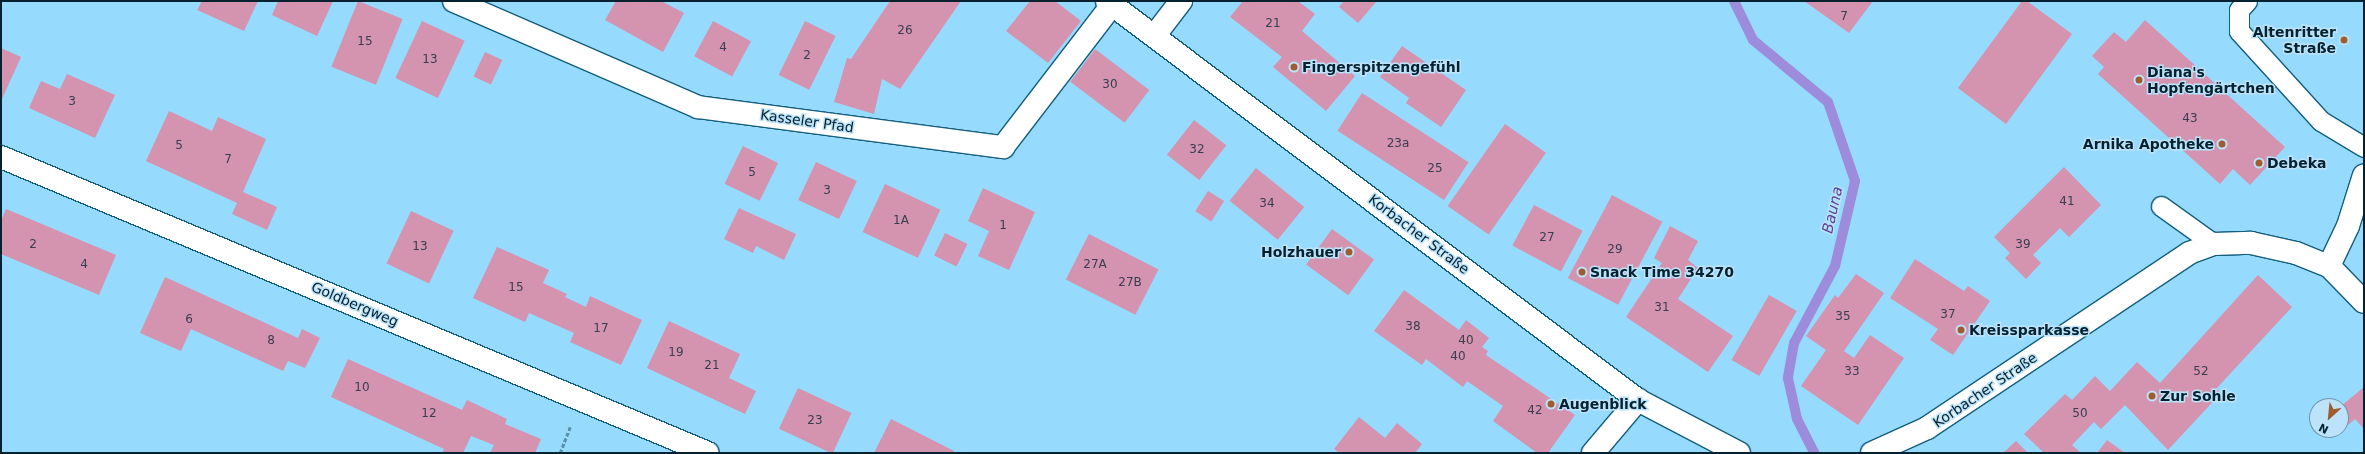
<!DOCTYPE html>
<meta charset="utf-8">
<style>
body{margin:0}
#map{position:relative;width:2365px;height:454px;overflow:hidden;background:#96dafe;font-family:"DejaVu Sans",sans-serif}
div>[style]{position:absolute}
.stream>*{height:10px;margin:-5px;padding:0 5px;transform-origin:5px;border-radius:5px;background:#9c8cdb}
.building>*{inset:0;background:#d493af;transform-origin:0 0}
.path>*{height:2.5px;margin-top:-1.25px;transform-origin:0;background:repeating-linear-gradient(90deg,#5a8ea9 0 4px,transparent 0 6px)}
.roads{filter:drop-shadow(1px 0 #135e7d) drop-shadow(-1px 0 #135e7d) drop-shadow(0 1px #135e7d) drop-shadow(0 -1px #135e7d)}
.service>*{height:19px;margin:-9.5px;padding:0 9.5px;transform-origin:9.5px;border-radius:9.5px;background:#fff}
.minor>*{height:22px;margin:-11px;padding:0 11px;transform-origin:11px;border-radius:11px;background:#fff}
.tertiary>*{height:22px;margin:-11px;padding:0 11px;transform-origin:11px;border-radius:11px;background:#fff}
.dots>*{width:11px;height:11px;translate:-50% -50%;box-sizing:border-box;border:2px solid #bce3f9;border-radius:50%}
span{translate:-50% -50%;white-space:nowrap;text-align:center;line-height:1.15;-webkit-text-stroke:3px #bce3f9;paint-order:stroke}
.number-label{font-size:12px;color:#383e4f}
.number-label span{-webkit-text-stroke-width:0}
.poi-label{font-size:14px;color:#04212f;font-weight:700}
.right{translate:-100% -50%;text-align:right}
.left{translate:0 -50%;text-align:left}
.street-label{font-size:14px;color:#04212f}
.water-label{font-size:15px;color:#5c42a0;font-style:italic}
.frame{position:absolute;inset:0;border:2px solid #04212f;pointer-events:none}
.north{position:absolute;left:2309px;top:398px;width:40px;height:40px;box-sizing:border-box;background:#bce3f9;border:1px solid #7295a8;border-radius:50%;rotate:207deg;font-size:11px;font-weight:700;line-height:16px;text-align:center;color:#04212f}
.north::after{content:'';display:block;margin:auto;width:14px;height:18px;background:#a05c2e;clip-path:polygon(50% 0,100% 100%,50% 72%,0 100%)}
</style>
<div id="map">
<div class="stream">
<div style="left:1734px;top:1px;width:43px;rotate:64deg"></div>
<div style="left:1753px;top:40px;width:97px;rotate:39.6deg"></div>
<div style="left:1828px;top:102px;width:83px;rotate:71.1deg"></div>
<div style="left:1855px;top:181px;width:87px;rotate:103.2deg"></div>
<div style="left:1835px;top:266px;width:87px;rotate:118deg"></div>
<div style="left:1794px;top:343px;width:36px;rotate:100deg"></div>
<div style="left:1788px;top:378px;width:42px;rotate:77.6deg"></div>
<div style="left:1797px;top:419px;width:38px;rotate:63deg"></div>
</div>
<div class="building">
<div style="clip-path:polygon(202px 1px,258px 1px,244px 31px,197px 10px)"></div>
<div style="clip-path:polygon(278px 1px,333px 1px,317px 36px,272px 15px)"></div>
<div style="left:358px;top:1px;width:48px;height:71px;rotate:22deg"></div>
<div style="clip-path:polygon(616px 1px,661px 1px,684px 13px,663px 52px,605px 20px)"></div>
<div style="clip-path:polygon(890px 1px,961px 1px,900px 89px,882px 79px,874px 114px,834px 102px,847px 58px,851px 59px)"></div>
<div style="clip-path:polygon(1030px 1px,1055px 1px,1081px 21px,1048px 63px,1006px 31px)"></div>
<div style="clip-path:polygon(1243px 1px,1298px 1px,1315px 14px,1302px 31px,1355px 76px,1326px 111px,1273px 67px,1282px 57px,1230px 17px)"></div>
<div style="clip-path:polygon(1344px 1px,1377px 1px,1358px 23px,1339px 7px)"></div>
<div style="clip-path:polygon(1804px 1px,1873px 1px,1849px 33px)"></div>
<div style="clip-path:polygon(2022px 1px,2027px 1px,2072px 34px,2006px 124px,1958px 88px)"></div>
<div style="clip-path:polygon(2145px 20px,2285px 147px,2250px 185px,2233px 169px,2220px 184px,2098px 74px,2104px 67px,2092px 56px,2114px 32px,2126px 42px)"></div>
<div style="left:422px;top:21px;width:47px;height:63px;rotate:25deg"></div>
<div style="left:713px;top:21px;width:43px;height:40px;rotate:28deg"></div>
<div style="left:805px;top:21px;width:34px;height:60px;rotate:26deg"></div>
<div style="clip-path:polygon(1402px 46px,1466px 90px,1441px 127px,1406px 103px,1409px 98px,1380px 77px)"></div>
<div style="clip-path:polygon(1px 48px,21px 57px,1px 101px)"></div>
<div style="left:1095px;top:49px;width:68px;height:41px;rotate:37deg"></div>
<div style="left:485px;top:52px;width:19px;height:27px;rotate:25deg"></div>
<div style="clip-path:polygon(67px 74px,115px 95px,95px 138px,29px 108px,41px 81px,60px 89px)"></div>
<div style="left:1362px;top:93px;width:127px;height:45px;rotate:33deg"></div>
<div style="clip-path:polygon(169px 111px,212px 131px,218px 117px,266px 139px,243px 192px,277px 207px,267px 230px,232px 214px,237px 203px,146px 161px)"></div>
<div style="left:1194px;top:120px;width:41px;height:44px;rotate:38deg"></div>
<div style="left:1505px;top:124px;width:50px;height:100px;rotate:35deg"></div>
<div style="left:743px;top:146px;width:39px;height:42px;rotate:26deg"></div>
<div style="left:816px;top:162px;width:45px;height:42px;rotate:25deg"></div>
<div style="clip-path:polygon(2064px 167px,2101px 205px,2069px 237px,2060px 228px,2033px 255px,2041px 263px,2026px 279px,2005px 258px,2010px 253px,1994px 237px)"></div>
<div style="left:1256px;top:168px;width:62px;height:42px;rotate:39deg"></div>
<div style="left:885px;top:184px;width:61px;height:53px;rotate:25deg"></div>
<div style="clip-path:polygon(983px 188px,1035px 212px,1009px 270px,978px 256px,989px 231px,968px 221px)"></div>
<div style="left:1208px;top:191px;width:19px;height:24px;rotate:32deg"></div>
<div style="left:1612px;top:195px;width:57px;height:94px;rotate:28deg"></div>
<div style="left:1534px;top:205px;width:55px;height:46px;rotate:28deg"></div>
<div style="clip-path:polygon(739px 208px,796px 234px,784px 260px,756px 246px,753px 253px,724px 239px)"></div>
<div style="clip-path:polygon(6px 209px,116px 255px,99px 295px,1px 254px,1px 221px)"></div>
<div style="left:411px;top:211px;width:47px;height:58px;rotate:25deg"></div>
<div style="clip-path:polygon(1670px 226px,1698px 241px,1688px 260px,1698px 268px,1678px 299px,1733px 336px,1708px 372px,1626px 317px,1662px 263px,1654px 258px)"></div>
<div style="left:1332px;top:229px;width:52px;height:44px;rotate:36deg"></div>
<div style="left:945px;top:233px;width:25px;height:25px;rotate:26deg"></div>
<div style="left:1089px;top:234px;width:78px;height:51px;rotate:27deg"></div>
<div style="clip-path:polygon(497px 247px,549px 270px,543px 283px,567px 294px,565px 297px,586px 307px,590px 296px,642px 320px,621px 365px,570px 342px,574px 333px,529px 313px,525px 322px,473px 298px)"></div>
<div style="clip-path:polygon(1915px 259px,1964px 291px,1968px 286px,1990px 301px,1953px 355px,1930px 340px,1938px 329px,1890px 298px)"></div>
<div style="clip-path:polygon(1856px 274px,1884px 293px,1844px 351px,1854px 358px,1870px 335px,1904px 358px,1858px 425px,1801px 386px,1826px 350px,1806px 336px,1835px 295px,1838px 298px)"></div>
<div style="clip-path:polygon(2258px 275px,2292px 307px,2216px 389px,2221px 393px,2168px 450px,2125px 405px,2101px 429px,2094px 422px,2072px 445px,2081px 453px,2044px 453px,2024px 434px,2065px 394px,2072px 400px,2095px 376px,2110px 391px,2137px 362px,2160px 383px)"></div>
<div style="clip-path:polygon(165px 277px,298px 338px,302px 329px,320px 338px,305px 368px,288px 361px,283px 371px,191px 329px,181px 351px,140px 333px)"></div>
<div style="clip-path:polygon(1404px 290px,1459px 330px,1466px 320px,1489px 338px,1482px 347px,1488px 351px,1486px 355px,1575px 415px,1548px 453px,1537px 453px,1493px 421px,1503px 406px,1467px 381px,1463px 387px,1426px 359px,1422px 365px,1374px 331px)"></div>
<div style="left:1769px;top:295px;width:32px;height:75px;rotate:30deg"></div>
<div style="clip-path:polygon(669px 321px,740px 354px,729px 378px,756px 391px,745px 414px,647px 368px)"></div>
<div style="clip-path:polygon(348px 359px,462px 410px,467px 400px,507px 419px,505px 424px,541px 439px,535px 453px,490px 453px,494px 445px,471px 436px,463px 453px,442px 453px,444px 449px,331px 397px)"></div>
<div style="clip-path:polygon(2364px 387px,2364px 429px,2355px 419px,2348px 425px,2341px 417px,2341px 406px)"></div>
<div style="left:798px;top:388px;width:59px;height:45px;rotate:25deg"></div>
<div style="clip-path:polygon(1359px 417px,1385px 438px,1397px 423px,1422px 444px,1415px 453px,1339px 453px,1334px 449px)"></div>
<div style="clip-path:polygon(891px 419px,954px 451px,953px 453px,874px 453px)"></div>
<div style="clip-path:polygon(2107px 440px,2125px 453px,2097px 453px)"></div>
<div style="clip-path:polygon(2016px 441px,2028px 453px,2003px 453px)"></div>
</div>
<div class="path">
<div style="left:560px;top:453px;width:28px;rotate:-69deg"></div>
</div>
<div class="roads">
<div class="service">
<div style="left:2247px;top:1px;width:12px;rotate:132deg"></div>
<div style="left:2239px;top:10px;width:21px;rotate:90deg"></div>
<div style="left:2239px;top:31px;width:122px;rotate:47.7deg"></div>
<div style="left:2321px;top:121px;width:50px;rotate:31.2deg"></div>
<div style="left:2161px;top:206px;width:65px;rotate:35.6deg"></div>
</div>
<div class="minor">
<div style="left:454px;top:1px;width:266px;rotate:23.5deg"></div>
<div style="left:698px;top:107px;width:308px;rotate:7.5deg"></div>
<div style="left:1003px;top:147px;width:179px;rotate:-52.5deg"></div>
<div style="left:1155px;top:35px;width:43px;rotate:-52.6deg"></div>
<div style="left:1px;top:157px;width:766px;rotate:22.72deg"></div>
<div style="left:1593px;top:453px;width:70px;rotate:-49.7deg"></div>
</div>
<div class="tertiary">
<div style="left:1107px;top:1px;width:664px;rotate:36.92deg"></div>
<div style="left:1638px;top:400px;width:114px;rotate:27.7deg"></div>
<div style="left:2329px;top:266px;width:44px;rotate:-64.6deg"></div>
<div style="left:2348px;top:226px;width:53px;rotate:-72.6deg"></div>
<div style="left:1872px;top:453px;width:60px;rotate:-24.4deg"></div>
<div style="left:1927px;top:428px;width:315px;rotate:-33.7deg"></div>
<div style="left:2189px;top:253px;width:27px;rotate:-20deg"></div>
<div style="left:2214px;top:244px;width:37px;rotate:-2deg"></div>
<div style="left:2251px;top:243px;width:46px;rotate:12.5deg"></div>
<div style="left:2296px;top:253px;width:35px;rotate:22deg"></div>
<div style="left:2329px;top:266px;width:50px;rotate:45.8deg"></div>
</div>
</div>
<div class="dots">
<div style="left:2344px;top:40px;background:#a05c2e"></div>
<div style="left:1294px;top:67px;background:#a05c2e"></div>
<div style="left:2139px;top:80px;background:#a05c2e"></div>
<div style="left:2222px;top:144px;background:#a05c2e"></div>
<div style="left:2259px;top:163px;background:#a05c2e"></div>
<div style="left:1349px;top:252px;background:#a05c2e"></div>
<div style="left:1582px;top:272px;background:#a05c2e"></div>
<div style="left:1961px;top:330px;background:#a05c2e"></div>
<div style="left:2152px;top:396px;background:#a05c2e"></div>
<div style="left:1551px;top:404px;background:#a05c2e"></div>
</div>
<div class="number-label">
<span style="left:1844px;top:17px">7</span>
<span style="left:1273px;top:24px">21</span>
<span style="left:905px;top:31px">26</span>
<span style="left:365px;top:42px">15</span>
<span style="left:723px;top:48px">4</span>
<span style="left:807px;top:56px">2</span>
<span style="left:430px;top:60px">13</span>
<span style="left:1110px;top:85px">30</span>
<span style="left:72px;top:102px">3</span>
<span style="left:2190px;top:119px">43</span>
<span style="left:1398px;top:144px">23a</span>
<span style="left:179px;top:146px">5</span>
<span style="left:1197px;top:150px">32</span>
<span style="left:228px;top:160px">7</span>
<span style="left:1435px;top:169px">25</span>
<span style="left:752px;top:173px">5</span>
<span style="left:827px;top:191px">3</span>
<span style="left:2067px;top:202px">41</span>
<span style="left:1267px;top:204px">34</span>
<span style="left:901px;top:221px">1A</span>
<span style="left:1003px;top:226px">1</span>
<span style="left:1547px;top:238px">27</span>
<span style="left:33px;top:245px">2</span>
<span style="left:2023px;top:245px">39</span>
<span style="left:420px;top:247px">13</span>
<span style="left:1615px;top:250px">29</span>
<span style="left:84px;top:265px">4</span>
<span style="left:1095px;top:265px">27A</span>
<span style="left:1130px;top:283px">27B</span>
<span style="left:516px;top:288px">15</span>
<span style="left:1662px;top:308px">31</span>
<span style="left:1948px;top:315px">37</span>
<span style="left:1843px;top:317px">35</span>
<span style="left:189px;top:320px">6</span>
<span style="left:1413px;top:327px">38</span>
<span style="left:601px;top:329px">17</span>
<span style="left:271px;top:341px">8</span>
<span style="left:1466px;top:341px">40</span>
<span style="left:676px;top:353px">19</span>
<span style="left:1458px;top:357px">40</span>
<span style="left:712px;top:366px">21</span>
<span style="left:1852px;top:372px">33</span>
<span style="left:2201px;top:372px">52</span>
<span style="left:362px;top:388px">10</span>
<span style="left:1535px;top:411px">42</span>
<span style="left:429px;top:414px">12</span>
<span style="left:2080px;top:414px">50</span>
<span style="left:815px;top:421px">23</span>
</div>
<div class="poi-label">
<span class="right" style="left:2336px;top:40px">Altenritter<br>Straße</span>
<span class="left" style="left:1302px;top:67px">Fingerspitzengefühl</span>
<span class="left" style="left:2147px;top:80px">Diana's<br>Hopfengärtchen</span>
<span class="right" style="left:2214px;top:144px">Arnika Apotheke</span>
<span class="left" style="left:2267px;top:163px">Debeka</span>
<span class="right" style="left:1341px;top:252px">Holzhauer</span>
<span class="left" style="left:1590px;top:272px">Snack Time 34270</span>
<span class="left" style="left:1969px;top:330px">Kreissparkasse</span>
<span class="left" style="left:2160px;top:396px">Zur Sohle</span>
<span class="left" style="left:1559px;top:404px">Augenblick</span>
</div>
<div class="street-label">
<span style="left:807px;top:121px;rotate:8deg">Kasseler Pfad</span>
<span style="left:1419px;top:234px;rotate:37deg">Korbacher Straße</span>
<span style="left:355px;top:304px;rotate:23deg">Goldbergweg</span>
<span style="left:1985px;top:390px;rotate:-34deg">Korbacher Straße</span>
</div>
<div class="water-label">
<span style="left:1833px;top:210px;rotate:-77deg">Bauna</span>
</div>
<div class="frame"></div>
<div class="north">N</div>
</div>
